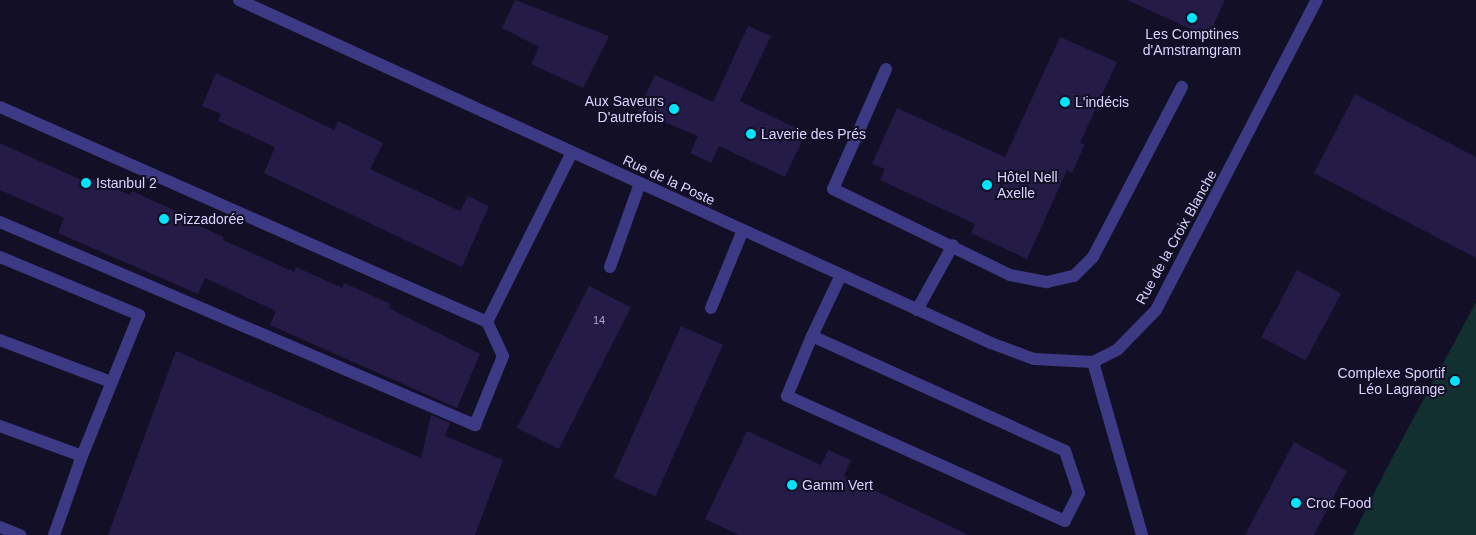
<!DOCTYPE html>
<meta charset="utf-8">
<style>
body{margin:0}
#map{position:relative;width:1476px;height:535px;overflow:hidden;background:#130f26;font-family:Arial,sans-serif}
div>[style]{position:absolute}
.green>*{inset:0;background:#12302f}
.building>*{inset:0;background:#241b47;transform-origin:0 0}
.service>*{height:12px;margin:-6px;padding:0 6px;transform-origin:6px;border-radius:6px;background:#3d3a85}
.minor>*{height:12px;margin:-6px;padding:0 6px;transform-origin:6px;border-radius:6px;background:#3d3a85}
.dots>*{width:14px;height:14px;translate:-50% -50%;box-sizing:border-box;border:2px solid #130f26;border-radius:50%}
span{translate:-50% -50%;white-space:nowrap;text-align:center;line-height:1.15;-webkit-text-stroke:4px #130f26;paint-order:stroke}
.number-label{font-size:11px;color:#aca6d1}
.number-label span{-webkit-text-stroke-width:0}
.poi-label{font-size:14px;color:#d9d4ff}
.right{translate:-100% -50%;text-align:right}
.left{translate:0 -50%;text-align:left}
.street-label{font-size:14px;color:#d9d4ff}
</style>
<div id="map">
<div class="green">
<div style="clip-path:polygon(1476px 302px,1476px 535px,1353px 535px,1391px 460px)"></div>
</div>
<div class="building">
<div style="clip-path:polygon(515px 0,609px 36px,583px 88px,531px 64px,539px 47px,502px 28px)"></div>
<div style="clip-path:polygon(1127px 0,1225px 0,1208px 37px)"></div>
<div style="clip-path:polygon(748px 26px,771px 36px,740px 101px,806px 133px,785px 177px,719px 146px,711px 163px,690px 153px,698px 136px,638px 111px,655px 75px,713px 102px)"></div>
<div style="clip-path:polygon(1060px 37px,1117px 62px,1080px 143px,1085px 144px,1072px 173px,1067px 170px,1027px 259px,971px 233px,975px 224px,880px 180px,885px 169px,872px 164px,897px 108px,1005px 157px)"></div>
<div style="clip-path:polygon(216px 73px,334px 130px,338px 121px,383px 143px,370px 169px,460px 211px,468px 196px,489px 206px,462px 267px,264px 173px,275px 147px,218px 121px,221px 114px,202px 106px)"></div>
<div style="clip-path:polygon(1355px 94px,1476px 157px,1476px 258px,1314px 173px)"></div>
<div style="clip-path:polygon(0 143px,81px 180px,83px 175px,130px 195px,132px 191px,178px 212px,176px 216px,224px 237px,223px 240px,294px 272px,296px 267px,342px 288px,344px 283px,391px 304px,389px 308px,480px 354px,457px 408px,270px 325px,276px 311px,205px 278px,198px 294px,58px 233px,64px 218px,0 190px)"></div>
<div style="left:1297px;top:270px;width:50px;height:76px;rotate:28deg"></div>
<div style="left:589px;top:286px;width:47px;height:159px;rotate:27deg"></div>
<div style="left:681px;top:326px;width:46px;height:166px;rotate:24deg"></div>
<div style="clip-path:polygon(176px 351px,421px 458px,431px 415px,450px 423px,445px 436px,503px 460px,475px 535px,108px 535px)"></div>
<div style="clip-path:polygon(747px 431px,821px 465px,828px 450px,851px 460px,844px 476px,969px 535px,739px 535px,705px 519px)"></div>
<div style="clip-path:polygon(1294px 442px,1347px 471px,1314px 535px,1245px 535px)"></div>
</div>
<div class="service">
<div style="left:886px;top:69px;width:131px;rotate:113.8deg"></div>
<div style="left:833px;top:189px;width:197px;rotate:25.9deg"></div>
<div style="left:1010px;top:275px;width:38px;rotate:11deg"></div>
<div style="left:1047px;top:282px;width:28px;rotate:-13deg"></div>
<div style="left:1074px;top:276px;width:27px;rotate:-45deg"></div>
<div style="left:1093px;top:257px;width:192px;rotate:-62.4deg"></div>
<div style="left:0;top:107px;width:532px;rotate:23.82deg"></div>
<div style="left:487px;top:322px;width:190px;rotate:-63.4deg"></div>
<div style="left:0;top:222px;width:517px;rotate:23.14deg"></div>
<div style="left:475px;top:425px;width:74px;rotate:-67.9deg"></div>
<div style="left:503px;top:356px;width:38px;rotate:-115deg"></div>
<div style="left:0;top:257px;width:151px;rotate:22.6deg"></div>
<div style="left:139px;top:315px;width:152px;rotate:112deg"></div>
<div style="left:82px;top:456px;width:87px;rotate:-159.9deg"></div>
<div style="left:610px;top:267px;width:89px;rotate:-70.3deg"></div>
<div style="left:711px;top:308px;width:84px;rotate:-67.7deg"></div>
<div style="left:917px;top:310px;width:74px;rotate:-61deg"></div>
<div style="left:812px;top:336px;width:278px;rotate:24.4deg"></div>
<div style="left:1065px;top:451px;width:44px;rotate:71.6deg"></div>
<div style="left:1079px;top:493px;width:31px;rotate:117deg"></div>
<div style="left:1065px;top:521px;width:305px;rotate:-155.8deg"></div>
<div style="left:787px;top:396px;width:65px;rotate:-67.4deg"></div>
<div style="left:812px;top:336px;width:68px;rotate:-64.6deg"></div>
<div style="left:0;top:340px;width:119px;rotate:20.7deg"></div>
<div style="left:0;top:527px;width:22px;rotate:22deg"></div>
<div style="left:54px;top:535px;width:84px;rotate:-70.5deg"></div>
</div>
<div class="minor">
<div style="left:239px;top:0;width:827px;rotate:24.52deg"></div>
<div style="left:991px;top:343px;width:46px;rotate:20.4deg"></div>
<div style="left:1034px;top:359px;width:59px;rotate:2.9deg"></div>
<div style="left:1142px;top:535px;width:180px;rotate:-105.8deg"></div>
<div style="left:1093px;top:362px;width:28px;rotate:-27deg"></div>
<div style="left:1118px;top:349px;width:54px;rotate:-45.7deg"></div>
<div style="left:1156px;top:310px;width:349px;rotate:-62.6deg"></div>
</div>
<div class="dots">
<div style="left:1192px;top:18px;background:#00e5ff"></div>
<div style="left:1065px;top:102px;background:#00e5ff"></div>
<div style="left:674px;top:109px;background:#00e5ff"></div>
<div style="left:751px;top:134px;background:#00e5ff"></div>
<div style="left:86px;top:183px;background:#00e5ff"></div>
<div style="left:987px;top:185px;background:#00e5ff"></div>
<div style="left:164px;top:219px;background:#00e5ff"></div>
<div style="left:1455px;top:381px;background:#00e5ff"></div>
<div style="left:792px;top:485px;background:#00e5ff"></div>
<div style="left:1296px;top:503px;background:#00e5ff"></div>
</div>
<div class="number-label">
<span style="left:599px;top:320px">14</span>
</div>
<div class="poi-label">
<span style="left:1192px;top:42px">Les Comptines<br>d'Amstramgram</span>
<span class="right" style="left:664px;top:109px">Aux Saveurs<br>D'autrefois</span>
<span class="left" style="left:1075px;top:102px">L'indécis</span>
<span class="left" style="left:761px;top:134px">Laverie des Prés</span>
<span class="left" style="left:997px;top:185px">Hôtel Nell<br>Axelle</span>
<span class="left" style="left:96px;top:183px">Istanbul 2</span>
<span class="left" style="left:174px;top:219px">Pizzadorée</span>
<span class="right" style="left:1445px;top:381px">Complexe Sportif<br>Léo Lagrange</span>
<span class="left" style="left:802px;top:485px">Gamm Vert</span>
<span class="left" style="left:1306px;top:503px">Croc Food</span>
</div>
<div class="street-label">
<span style="left:669px;top:180px;rotate:25deg">Rue de la Poste</span>
<span style="left:1176px;top:237px;rotate:-61deg">Rue de la Croix Blanche</span>
</div>
</div>
